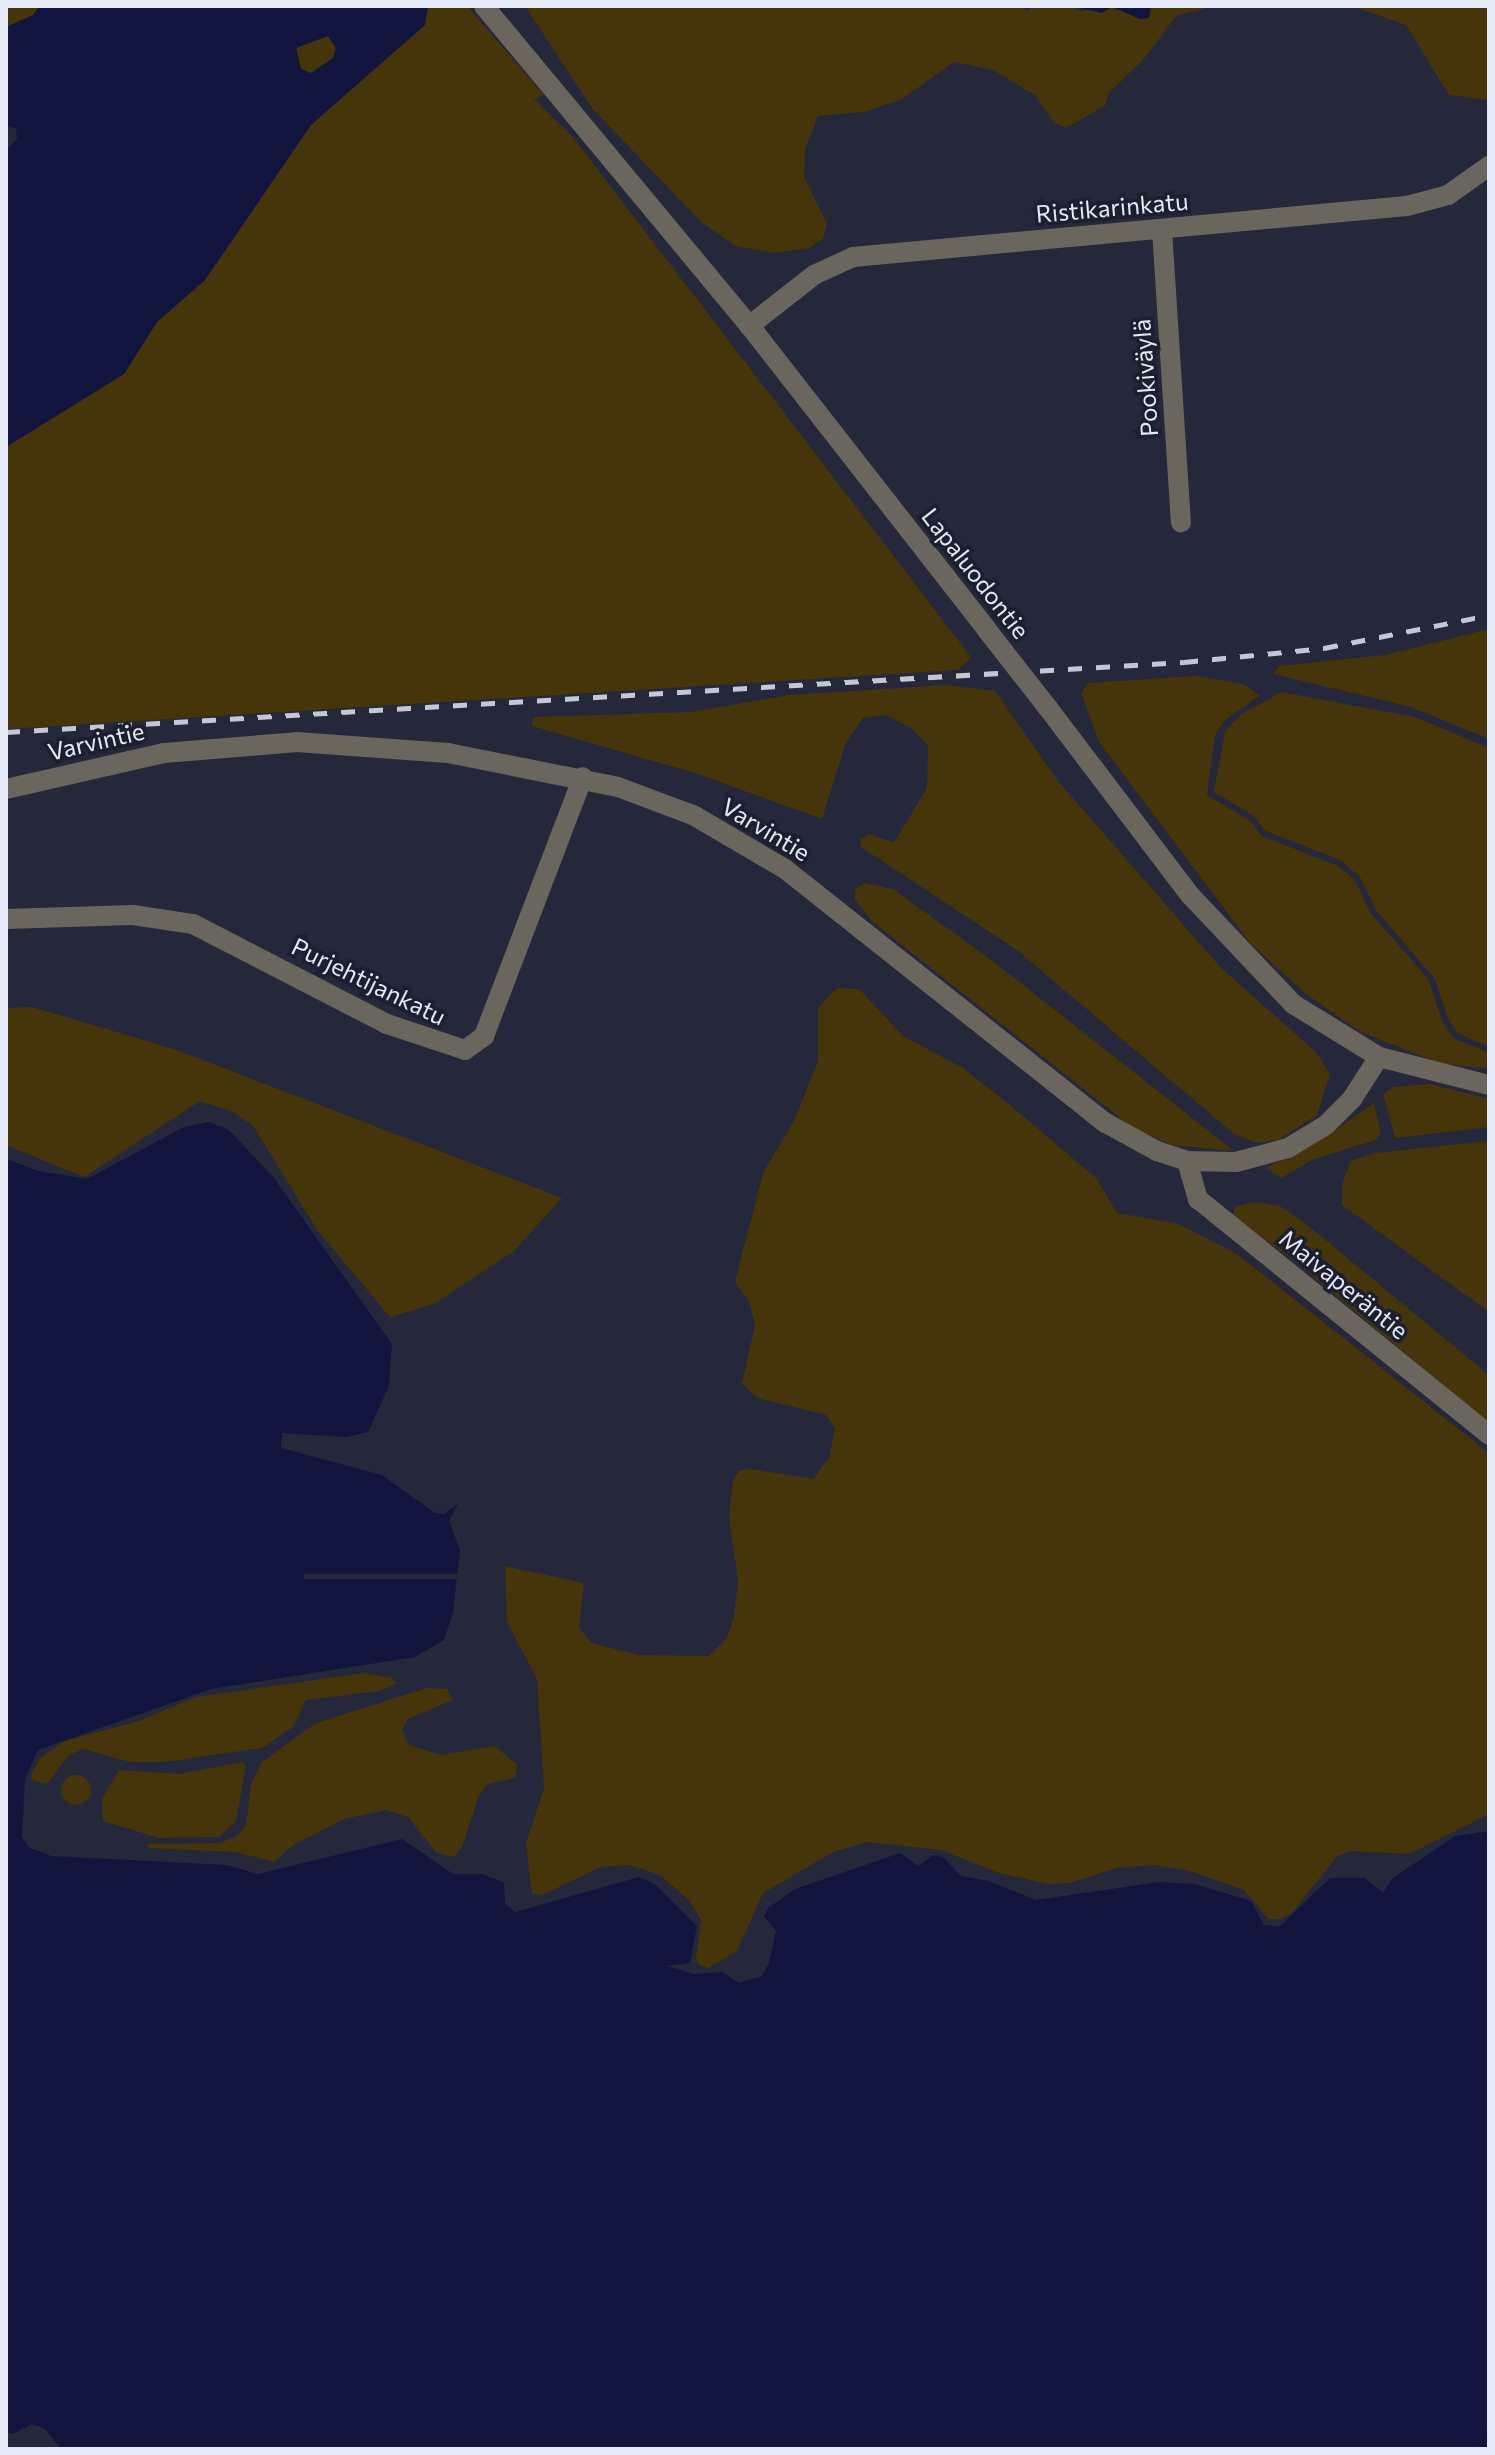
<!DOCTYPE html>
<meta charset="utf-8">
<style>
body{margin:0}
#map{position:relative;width:1495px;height:2455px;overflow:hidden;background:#24283a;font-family:Commissioner,sans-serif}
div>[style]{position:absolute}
.green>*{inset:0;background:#46340b}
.round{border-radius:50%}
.water>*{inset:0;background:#11153e}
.pier>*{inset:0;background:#24283a;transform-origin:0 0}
.minor>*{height:20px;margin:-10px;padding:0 10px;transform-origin:10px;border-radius:10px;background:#6a665d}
.rail>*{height:5px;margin-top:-2.5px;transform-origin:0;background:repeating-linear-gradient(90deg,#c4c8d5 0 14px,transparent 0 28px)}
.minor-bridge>*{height:20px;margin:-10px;padding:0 10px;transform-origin:10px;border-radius:10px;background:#6a665d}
span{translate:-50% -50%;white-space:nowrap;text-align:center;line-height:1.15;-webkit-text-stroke:7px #1b1f30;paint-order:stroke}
.street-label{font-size:24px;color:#e6eaf6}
.frame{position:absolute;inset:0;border:8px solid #e6eaf6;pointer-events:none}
</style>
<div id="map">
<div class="green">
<div style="clip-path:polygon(6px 6px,40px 6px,33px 15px,6px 27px)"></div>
<div style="clip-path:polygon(427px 6px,467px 6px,544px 95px,534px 99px,572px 136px,971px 657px,958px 670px,6px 729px,6px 447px,124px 374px,157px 322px,205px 280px,311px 125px,363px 77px)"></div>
<div style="clip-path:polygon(525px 6px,1018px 6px,1027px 11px,1035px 6px,1072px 6px,1079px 11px,1112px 7px,1140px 19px,1151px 6px,1217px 6px,1177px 15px,1144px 59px,1109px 93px,1105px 106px,1066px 128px,1054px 123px,1035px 95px,993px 70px,954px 62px,902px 99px,864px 112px,818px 116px,805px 149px,804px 177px,827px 224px,823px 239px,809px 248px,774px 253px,736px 246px,701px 222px,592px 108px)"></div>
<div style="clip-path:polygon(1352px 6px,1489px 6px,1489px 100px,1449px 95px,1406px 25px)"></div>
<div style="clip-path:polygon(328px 36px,336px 48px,333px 58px,311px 73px,301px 69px,296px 48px)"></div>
<div style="clip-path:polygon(1489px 629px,1489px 739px,1411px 707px,1273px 674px,1279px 666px,1385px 655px)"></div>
<div style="clip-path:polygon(1195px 676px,1243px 684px,1260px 695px,1224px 721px,1215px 735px,1207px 795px,1250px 821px,1262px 836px,1338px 866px,1355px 880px,1370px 912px,1428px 979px,1443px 1023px,1455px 1039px,1489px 1053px,1489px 1069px,1439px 1063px,1361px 1032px,1306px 994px,1250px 943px,1099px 742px,1081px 693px,1088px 683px)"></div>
<div style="clip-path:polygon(947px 685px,995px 691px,1058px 781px,1221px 968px,1316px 1052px,1330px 1074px,1317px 1115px,1278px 1140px,1256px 1143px,1234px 1134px,1017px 950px,861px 847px,860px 840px,869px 834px,894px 843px,927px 788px,928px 746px,911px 728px,886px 715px,863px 718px,846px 742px,822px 819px,698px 774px,532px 726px,533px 717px,690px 712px,789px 695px)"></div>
<div style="clip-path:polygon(1281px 692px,1415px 717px,1489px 748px,1489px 1047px,1459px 1034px,1448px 1019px,1435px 979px,1376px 910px,1360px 877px,1342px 861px,1264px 830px,1254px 816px,1214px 792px,1225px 731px,1242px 714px)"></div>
<div style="clip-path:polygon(865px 883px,893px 889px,994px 962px,1234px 1151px,1172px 1145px,1133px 1128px,873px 922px,855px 900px,855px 889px)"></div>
<div style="clip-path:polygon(837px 988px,859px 989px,903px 1036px,963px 1068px,1010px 1105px,1096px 1178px,1117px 1213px,1176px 1223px,1237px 1254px,1489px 1453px,1489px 1814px,1409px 1854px,1351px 1851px,1337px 1856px,1292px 1913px,1281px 1919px,1268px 1919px,1244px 1890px,1187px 1870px,1154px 1865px,1116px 1868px,1070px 1883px,1048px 1884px,999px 1873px,941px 1850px,866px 1842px,833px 1852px,763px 1893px,737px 1951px,708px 1968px,698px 1964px,696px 1956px,701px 1920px,689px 1900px,660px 1875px,629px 1865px,601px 1867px,542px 1895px,532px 1894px,526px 1843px,544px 1788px,537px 1679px,507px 1622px,505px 1566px,584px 1583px,579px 1627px,591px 1643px,639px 1655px,709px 1656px,727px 1638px,734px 1617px,738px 1580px,729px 1518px,733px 1479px,740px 1470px,751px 1469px,813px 1479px,829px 1458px,835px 1428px,826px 1415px,757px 1398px,742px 1384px,755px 1324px,749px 1301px,735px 1282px,763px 1173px,794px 1121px,818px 1061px,818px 1008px)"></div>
<div style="clip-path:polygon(32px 1007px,174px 1049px,562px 1198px,514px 1251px,434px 1304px,390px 1317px,318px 1231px,253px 1126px,234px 1112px,200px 1101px,84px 1177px,6px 1145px,6px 1008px)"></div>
<div style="clip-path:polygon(1429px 1084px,1489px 1099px,1489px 1127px,1395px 1138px,1383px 1094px,1393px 1087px)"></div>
<div style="clip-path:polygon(1374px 1103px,1381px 1133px,1376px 1140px,1314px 1159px,1281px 1178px,1266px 1168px,1330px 1134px)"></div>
<div style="clip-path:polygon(1489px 1141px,1489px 1312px,1342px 1205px,1343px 1181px,1351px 1161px,1375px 1153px)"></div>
<div style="clip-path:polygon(1257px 1202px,1280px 1206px,1306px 1224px,1489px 1375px,1489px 1423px,1293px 1260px,1232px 1216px,1236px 1206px)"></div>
<div style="clip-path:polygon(364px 1673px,392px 1678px,397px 1683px,379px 1691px,306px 1700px,293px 1727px,262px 1748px,165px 1762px,130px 1762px,83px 1749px,69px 1755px,47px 1784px,33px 1781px,31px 1775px,41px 1757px,65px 1741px,139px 1721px,196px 1697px)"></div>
<div style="clip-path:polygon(427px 1688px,447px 1689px,453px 1700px,408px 1719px,402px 1730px,409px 1745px,440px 1755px,494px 1746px,517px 1764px,515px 1778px,488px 1784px,479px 1795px,462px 1847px,454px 1857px,436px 1852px,408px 1817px,386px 1810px,344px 1819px,292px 1846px,274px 1862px,236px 1852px,147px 1848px,148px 1844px,220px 1843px,237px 1836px,246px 1826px,251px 1784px,262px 1762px,316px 1723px)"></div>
<div style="clip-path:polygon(242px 1762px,246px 1766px,236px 1821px,219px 1837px,159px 1838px,103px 1821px,102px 1799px,119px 1770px,179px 1774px)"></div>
<div class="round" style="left:61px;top:1775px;width:30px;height:30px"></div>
</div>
<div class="water">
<div style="clip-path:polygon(evenodd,40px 6px,428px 8px,425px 25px,311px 125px,205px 280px,157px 322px,124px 374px,6px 447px,6px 150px,17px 139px,16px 129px,6px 125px,6px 27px,33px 15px,40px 6px,328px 36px,336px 48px,333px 58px,311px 73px,301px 69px,296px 48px,328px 36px)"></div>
<div style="clip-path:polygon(1072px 6px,1151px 6px,1149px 18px,1140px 19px,1112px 7px,1102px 13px)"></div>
<div style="clip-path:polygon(209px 1122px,229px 1130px,274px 1178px,392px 1344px,389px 1386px,368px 1432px,347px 1437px,282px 1433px,281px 1448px,382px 1475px,435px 1513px,444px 1514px,458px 1503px,449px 1521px,460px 1550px,453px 1613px,444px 1640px,415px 1657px,211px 1689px,38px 1750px,25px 1779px,22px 1837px,28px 1847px,51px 1856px,227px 1865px,258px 1874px,402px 1839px,453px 1874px,482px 1874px,504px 1883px,505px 1903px,515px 1912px,639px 1877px,655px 1884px,697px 1926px,690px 1963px,667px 1966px,694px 1974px,722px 1972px,739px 1983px,762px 1976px,769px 1963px,776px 1931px,764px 1916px,768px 1908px,795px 1889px,900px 1853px,919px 1866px,933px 1855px,943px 1857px,961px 1876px,989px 1881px,1036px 1900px,1159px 1882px,1195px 1884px,1251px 1901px,1264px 1925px,1279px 1927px,1330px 1878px,1364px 1878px,1383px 1892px,1393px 1878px,1455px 1836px,1489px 1831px,1489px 2449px,61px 2449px,45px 2429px,32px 2424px,13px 2434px,6px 2432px,6px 1159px,39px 1171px,87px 1179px,184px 1127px)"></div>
</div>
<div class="pier">
<div style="left:464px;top:1574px;width:5px;height:160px;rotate:90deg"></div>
</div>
<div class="minor">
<div style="left:484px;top:6px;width:426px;rotate:50.3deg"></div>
<div style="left:756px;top:334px;width:375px;rotate:52deg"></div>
<div style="left:1162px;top:230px;width:293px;rotate:86.3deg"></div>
<div style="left:749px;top:326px;width:83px;rotate:-38.1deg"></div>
<div style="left:814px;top:275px;width:43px;rotate:-24.8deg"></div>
<div style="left:853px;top:257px;width:556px;rotate:-5.26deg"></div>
<div style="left:1407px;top:206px;width:42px;rotate:-15deg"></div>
<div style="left:1448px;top:195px;width:50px;rotate:-35.3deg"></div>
<div style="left:1048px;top:708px;width:235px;rotate:52.8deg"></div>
<div style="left:1190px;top:895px;width:150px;rotate:46.6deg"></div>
<div style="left:1293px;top:1004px;width:101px;rotate:31.6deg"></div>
<div style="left:1379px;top:1057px;width:114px;rotate:14.3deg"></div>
<div style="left:6px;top:789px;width:162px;rotate:-12.8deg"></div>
<div style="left:164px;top:753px;width:133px;rotate:-4.7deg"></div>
<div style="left:297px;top:742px;width:151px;rotate:4.2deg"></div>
<div style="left:448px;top:753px;width:173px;rotate:11.3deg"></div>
<div style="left:618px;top:787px;width:80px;rotate:20.5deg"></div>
<div style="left:693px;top:815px;width:107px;rotate:30.4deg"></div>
<div style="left:785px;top:869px;width:409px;rotate:38.4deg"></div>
<div style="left:1106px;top:1123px;width:58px;rotate:28.8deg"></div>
<div style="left:1157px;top:1151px;width:32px;rotate:18deg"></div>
<div style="left:1187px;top:1161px;width:49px;rotate:1.2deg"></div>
<div style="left:1236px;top:1162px;width:54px;rotate:-15.1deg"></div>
<div style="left:1288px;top:1148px;width:44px;rotate:-31.2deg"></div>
<div style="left:1326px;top:1125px;width:37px;rotate:-45deg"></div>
<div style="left:1352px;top:1099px;width:50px;rotate:-57.3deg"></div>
<div style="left:6px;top:919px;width:127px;rotate:-1.8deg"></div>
<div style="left:133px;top:915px;width:61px;rotate:8.5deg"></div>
<div style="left:193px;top:924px;width:218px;rotate:27.3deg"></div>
<div style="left:387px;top:1024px;width:82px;rotate:18.4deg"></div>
<div style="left:465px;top:1050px;width:24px;rotate:-36deg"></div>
<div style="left:484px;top:1036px;width:277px;rotate:-69.1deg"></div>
<div style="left:1187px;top:1161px;width:40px;rotate:74deg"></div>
<div style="left:1198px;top:1199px;width:375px;rotate:39deg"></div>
</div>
<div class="rail">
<div style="left:6px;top:732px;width:1180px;rotate:-3.4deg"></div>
<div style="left:1184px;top:662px;width:141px;rotate:-5.7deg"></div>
<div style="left:1324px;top:648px;width:168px;rotate:-11.3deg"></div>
</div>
<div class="minor-bridge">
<div style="left:987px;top:630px;width:99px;rotate:52deg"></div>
</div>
<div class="street-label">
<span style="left:1112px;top:207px;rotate:-5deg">Ristikarinkatu</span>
<span style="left:1145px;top:378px;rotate:-94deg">Pookiväylä</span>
<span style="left:976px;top:573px;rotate:52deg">Lapaluodontie</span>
<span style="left:96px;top:741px;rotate:-13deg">Varvintie</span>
<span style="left:766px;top:829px;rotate:31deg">Varvintie</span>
<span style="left:369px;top:981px;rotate:26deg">Purjehtijankatu</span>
<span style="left:1344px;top:1284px;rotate:39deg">Maivaperäntie</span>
</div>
<div class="frame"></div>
</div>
